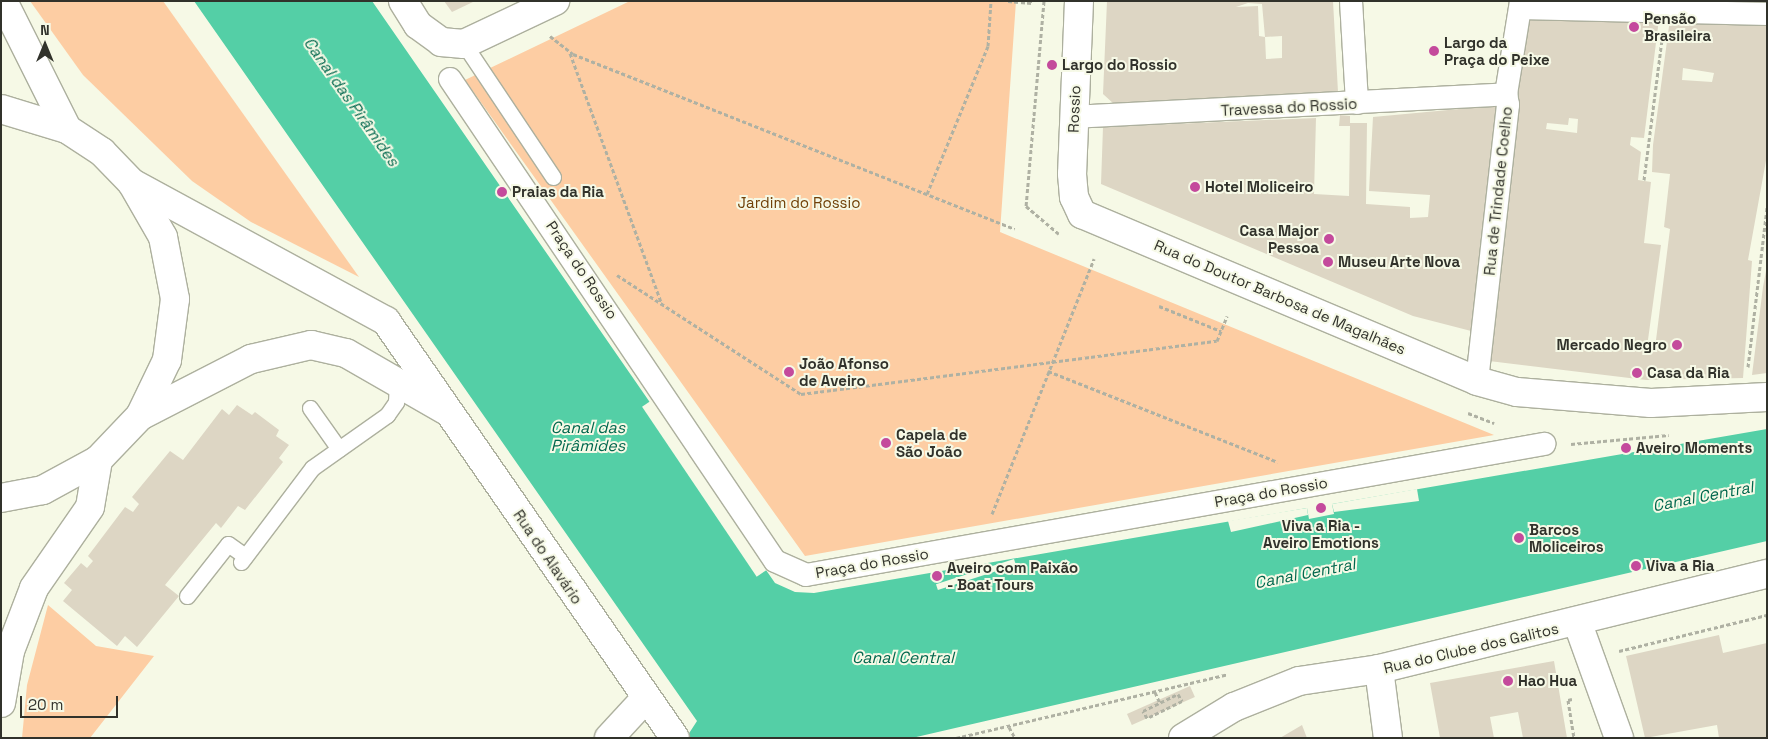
<!DOCTYPE html>
<meta charset="utf-8">
<style>
body{margin:0}
#map{position:relative;width:1768px;height:739px;overflow:hidden;background:#f6f9e6;font-family:"Space Grotesk",sans-serif}
div>[style]{position:absolute}
.green>*{inset:0;background:#fdcda3}
.water>*{inset:0;background:#54cfa6}
.pier>*{inset:0;background:#f6f9e6;transform-origin:0 0}
.building>*{inset:0;background:#ddd6c4;transform-origin:0 0}
.path>*{height:3px;margin-top:-1.5px;transform-origin:0;background:repeating-linear-gradient(90deg,#afb1a3 0 4px,transparent 0 6.5px)}
.roads{filter:drop-shadow(1px 0 #adb09e) drop-shadow(-1px 0 #adb09e) drop-shadow(0 1px #adb09e) drop-shadow(0 -1px #adb09e)}
.service>*{height:15px;margin:-7.5px;padding:0 7.5px;transform-origin:7.5px;border-radius:7.5px;background:#fff}
.pedestrian>*{height:22px;margin:-11px;padding:0 11px;transform-origin:11px;border-radius:11px;background:#fff}
.minor>*{height:28px;margin:-14px;padding:0 14px;transform-origin:14px;border-radius:14px;background:#fff}
.secondary>*{height:28px;margin:-14px;padding:0 14px;transform-origin:14px;border-radius:14px;background:#fff}
.dots>*{width:14px;height:14px;translate:-50% -50%;box-sizing:border-box;border:2px solid #f6f9e6;border-radius:50%}
span{translate:-50% -50%;white-space:nowrap;text-align:center;line-height:1.15;-webkit-text-stroke:4px #f6f9e6;paint-order:stroke}
.poi-label{font-size:15px;color:#31322b;font-weight:700}
.left{translate:0 -50%;text-align:left}
.right{translate:-100% -50%;text-align:right}
.street-label{font-size:15px;color:#31322b}
.park-label{font-size:15px;color:#714007}
.water-label{font-size:16px;color:#00674d;font-style:italic}
.frame{position:absolute;inset:0;border:2px solid #31322b;pointer-events:none}
.north{position:absolute;left:20px;top:20px;width:50px;height:50px;-webkit-text-stroke:4px #f6f9e6;paint-order:stroke;rotate:0deg;font-size:14px;font-weight:700;line-height:20px;text-align:center;color:#31322b}
.north::after{content:'';display:block;margin:auto;width:18px;height:22px;background:#31322b;clip-path:polygon(50% 0,100% 100%,50% 72%,0 100%)}
.scale{position:absolute;left:20px;top:696px;width:98px;height:22px;box-sizing:border-box;border:2px solid #31322b;border-top:0;padding-left:6px;font-size:15px;line-height:18px;white-space:nowrap;color:#31322b;-webkit-text-stroke:4px #f6f9e6;paint-order:stroke}
</style>
<div id="map">
<div class="green">
<div style="clip-path:polygon(30px 1px,163px 1px,359px 277px,251px 222px,192px 181px,83px 75px)"></div>
<div style="clip-path:polygon(630px 1px,1016px 1px,1000px 232px,1494px 435px,805px 556px,465px 80px)"></div>
<div style="clip-path:polygon(48px 605px,96px 646px,154px 656px,90px 738px,22px 738px,27px 685px)"></div>
</div>
<div class="water">
<div style="clip-path:polygon(194px 1px,372px 1px,775px 583px,795px 592px,814px 593px,1307px 508px,1309px 519px,1334px 514px,1332px 504px,1767px 429px,1767px 541px,912px 738px,686px 738px,697px 721px)"></div>
</div>
<div class="pier">
<div style="left:652px;top:400px;width:205px;height:12px;rotate:56deg"></div>
<div style="clip-path:polygon(1417px 489px,1419px 501px,1334px 512px,1332px 504px)"></div>
<div style="clip-path:polygon(1307px 508px,1308px 515px,1231px 532px,1228px 521px)"></div>
<div style="left:1014px;top:559px;width:6px;height:82px;rotate:72deg"></div>
</div>
<div class="building">
<div style="clip-path:polygon(444px 1px,475px 1px,452px 12px)"></div>
<div style="clip-path:polygon(evenodd,1107px 1px,1333px 1px,1338px 92px,1114px 104px,1103px 94px,1107px 1px,1248px 3px,1262px 4px,1265px 37px,1259px 36px,1258px 6px,1236px 7px,1248px 3px,1107px 1px,1282px 36px,1282px 58px,1266px 59px,1265px 37px,1282px 36px)"></div>
<div style="clip-path:polygon(evenodd,1525px 17px,1659px 19px,1644px 138px,1631px 137px,1630px 145px,1641px 152px,1638px 180px,1651px 182px,1644px 243px,1661px 245px,1647px 347px,1655px 348px,1670px 229px,1664px 227px,1670px 174px,1652px 172px,1653px 145px,1670px 19px,1767px 21px,1767px 155px,1748px 260px,1752px 261px,1743px 378px,1646px 380px,1489px 361px,1525px 17px,1683px 68px,1714px 73px,1712px 82px,1682px 80px,1683px 68px,1525px 17px,1569px 118px,1578px 119px,1577px 133px,1546px 129px,1547px 123px,1568px 125px,1569px 118px)"></div>
<div style="clip-path:polygon(1502px 105px,1475px 332px,1413px 316px,1101px 184px,1103px 127px,1316px 118px,1314px 194px,1349px 196px,1350px 126px,1339px 126px,1340px 115px,1350px 116px,1350px 123px,1367px 123px,1366px 204px,1410px 207px,1410px 218px,1428px 217px,1430px 195px,1369px 191px,1373px 117px)"></div>
<div style="clip-path:polygon(1766px 271px,1767px 373px,1752px 375px,1763px 287px)"></div>
<div style="clip-path:polygon(237px 405px,252px 415px,255px 412px,279px 430px,276px 436px,289px 445px,279px 458px,283px 462px,245px 510px,238px 506px,221px 528px,216px 523px,165px 585px,179px 596px,137px 647px,125px 636px,117px 646px,63px 601px,72px 590px,64px 583px,81px 563px,87px 568px,93px 561px,88px 556px,125px 507px,133px 512px,139px 504px,132px 497px,170px 451px,183px 460px,222px 409px,229px 415px)"></div>
<div style="clip-path:polygon(1719px 635px,1723px 653px,1767px 643px,1767px 738px,1719px 738px,1717px 725px,1645px 738px,1626px 656px)"></div>
<div style="clip-path:polygon(1554px 661px,1567px 738px,1523px 738px,1518px 712px,1490px 717px,1494px 738px,1440px 738px,1430px 683px)"></div>
<div style="left:1190px;top:686px;width:12px;height:69px;rotate:66deg"></div>
<div style="clip-path:polygon(1302px 725px,1307px 738px,1280px 738px)"></div>
</div>
<div class="path">
<div style="left:1008px;top:1px;width:24px;rotate:5deg"></div>
<div style="left:1044px;top:1px;width:206px;rotate:95deg"></div>
<div style="left:1026px;top:206px;width:43px;rotate:40.3deg"></div>
<div style="left:550px;top:36px;width:29px;rotate:38deg"></div>
<div style="left:573px;top:54px;width:475px;rotate:21.6deg"></div>
<div style="left:570px;top:53px;width:268px;rotate:69.9deg"></div>
<div style="left:1644px;top:180px;width:142px;rotate:-82.7deg"></div>
<div style="left:927px;top:194px;width:160px;rotate:-67.6deg"></div>
<div style="left:988px;top:46px;width:45px;rotate:-86.2deg"></div>
<div style="left:617px;top:275px;width:219px;rotate:32.9deg"></div>
<div style="left:801px;top:394px;width:419px;rotate:-7.3deg"></div>
<div style="left:1217px;top:341px;width:27px;rotate:-68deg"></div>
<div style="left:1159px;top:306px;width:67px;rotate:22deg"></div>
<div style="left:1748px;top:367px;width:161px;rotate:-83.2deg"></div>
<div style="left:1048px;top:371px;width:247px;rotate:21.6deg"></div>
<div style="left:1468px;top:413px;width:28px;rotate:21deg"></div>
<div style="left:1571px;top:444px;width:98px;rotate:-5.2deg"></div>
<div style="left:992px;top:514px;width:275px;rotate:-68.2deg"></div>
<div style="left:1619px;top:651px;width:152px;rotate:-13.7deg"></div>
<div style="left:1155px;top:692px;width:12px;rotate:66deg"></div>
<div style="left:1178px;top:694px;width:8px;rotate:60deg"></div>
<div style="left:1182px;top:701px;width:39px;rotate:154deg"></div>
<div style="left:1147px;top:718px;width:8px;rotate:-120deg"></div>
<div style="left:1143px;top:711px;width:39px;rotate:-26deg"></div>
<div style="left:1572px;top:699px;width:4px;rotate:166deg"></div>
<div style="left:1568px;top:700px;width:38px;rotate:81deg"></div>
<div style="left:1009px;top:727px;width:13px;rotate:61deg"></div>
<div style="left:956px;top:738px;width:279px;rotate:-13.2deg"></div>
</div>
<div class="roads">
<div class="service">
<div style="left:464px;top:44px;width:160px;rotate:56.2deg"></div>
<div style="left:310px;top:408px;width:50px;rotate:54.7deg"></div>
<div style="left:241px;top:562px;width:118px;rotate:-52.9deg"></div>
<div style="left:312px;top:468px;width:92px;rotate:-35.2deg"></div>
<div style="left:387px;top:415px;width:16px;rotate:-55deg"></div>
<div style="left:396px;top:402px;width:20px;rotate:-87deg"></div>
<div style="left:187px;top:596px;width:66px;rotate:-51.7deg"></div>
<div style="left:228px;top:544px;width:21px;rotate:35deg"></div>
</div>
<div class="pedestrian">
<div style="left:1351px;top:1px;width:102px;rotate:86.6deg"></div>
<div style="left:1521px;top:8px;width:246px;rotate:1.4deg"></div>
<div style="left:450px;top:79px;width:581px;rotate:56.01deg"></div>
<div style="left:775px;top:561px;width:34px;rotate:24deg"></div>
<div style="left:806px;top:575px;width:750px;rotate:-10.07deg"></div>
<div style="left:1073px;top:117px;width:434px;rotate:-3deg"></div>
<div style="left:1477px;top:381px;width:278px;rotate:-83.6deg"></div>
<div style="left:1508px;top:105px;width:11px;rotate:-100deg"></div>
<div style="left:1506px;top:94px;width:94px;rotate:-80.8deg"></div>
</div>
<div class="minor">
<div style="left:403px;top:1px;width:28px;rotate:58deg"></div>
<div style="left:418px;top:25px;width:29px;rotate:36deg"></div>
<div style="left:441px;top:42px;width:23px;rotate:5deg"></div>
<div style="left:464px;top:44px;width:101px;rotate:-25.3deg"></div>
<div style="left:1079px;top:1px;width:173px;rotate:92.3deg"></div>
<div style="left:1072px;top:174px;width:23px;rotate:85deg"></div>
<div style="left:1074px;top:197px;width:19px;rotate:65deg"></div>
<div style="left:1082px;top:214px;width:429px;rotate:22.9deg"></div>
<div style="left:1477px;top:381px;width:41px;rotate:15.4deg"></div>
<div style="left:1517px;top:392px;width:134px;rotate:4.7deg"></div>
<div style="left:1651px;top:403px;width:116px;rotate:-3deg"></div>
<div style="left:1578px;top:624px;width:121px;rotate:70.2deg"></div>
<div style="left:1379px;top:669px;width:70px;rotate:82.6deg"></div>
<div style="left:609px;top:738px;width:53px;rotate:-47.3deg"></div>
</div>
<div class="secondary">
<div style="left:3px;top:1px;width:143px;rotate:63.4deg"></div>
<div style="left:1px;top:109px;width:69px;rotate:16.9deg"></div>
<div style="left:67px;top:129px;width:42px;rotate:33.3deg"></div>
<div style="left:102px;top:152px;width:43px;rotate:45.9deg"></div>
<div style="left:132px;top:183px;width:62px;rotate:60.1deg"></div>
<div style="left:163px;top:237px;width:63px;rotate:79deg"></div>
<div style="left:175px;top:299px;width:62px;rotate:97.5deg"></div>
<div style="left:167px;top:360px;width:62px;rotate:115.7deg"></div>
<div style="left:140px;top:416px;width:61px;rotate:133.7deg"></div>
<div style="left:98px;top:460px;width:63px;rotate:151.4deg"></div>
<div style="left:43px;top:490px;width:43px;rotate:169.2deg"></div>
<div style="left:132px;top:183px;width:289px;rotate:28.5deg"></div>
<div style="left:386px;top:321px;width:507px;rotate:55.28deg"></div>
<div style="left:140px;top:416px;width:125px;rotate:-27.2deg"></div>
<div style="left:251px;top:359px;width:62px;rotate:-13.1deg"></div>
<div style="left:311px;top:345px;width:36px;rotate:13deg"></div>
<div style="left:346px;top:353px;width:114px;rotate:29.9deg"></div>
<div style="left:1px;top:703px;width:53px;rotate:-80.2deg"></div>
<div style="left:10px;top:651px;width:67px;rotate:-69.1deg"></div>
<div style="left:34px;top:588px;width:98px;rotate:-55.3deg"></div>
<div style="left:90px;top:507px;width:48px;rotate:-80.3deg"></div>
<div style="left:1183px;top:738px;width:60px;rotate:-31.3deg"></div>
<div style="left:1234px;top:707px;width:70px;rotate:-21.8deg"></div>
<div style="left:1299px;top:681px;width:81px;rotate:-8.5deg"></div>
<div style="left:1379px;top:669px;width:399px;rotate:-13.8deg"></div>
</div>
</div>
<div class="dots">
<div style="left:1634px;top:27px;background:#c44a9c"></div>
<div style="left:1434px;top:51px;background:#c44a9c"></div>
<div style="left:1052px;top:65px;background:#c44a9c"></div>
<div style="left:1195px;top:187px;background:#c44a9c"></div>
<div style="left:502px;top:192px;background:#c44a9c"></div>
<div style="left:1329px;top:239px;background:#c44a9c"></div>
<div style="left:1328px;top:262px;background:#c44a9c"></div>
<div style="left:1677px;top:345px;background:#c44a9c"></div>
<div style="left:789px;top:372px;background:#c44a9c"></div>
<div style="left:1637px;top:373px;background:#c44a9c"></div>
<div style="left:886px;top:443px;background:#c44a9c"></div>
<div style="left:1626px;top:448px;background:#c44a9c"></div>
<div style="left:1321px;top:508px;background:#c44a9c"></div>
<div style="left:1519px;top:538px;background:#c44a9c"></div>
<div style="left:1636px;top:566px;background:#c44a9c"></div>
<div style="left:937px;top:576px;background:#c44a9c"></div>
<div style="left:1508px;top:681px;background:#c44a9c"></div>
</div>
<div class="poi-label">
<span class="left" style="left:1644px;top:27px">Pensão<br>Brasileira</span>
<span class="left" style="left:1444px;top:51px">Largo da<br>Praça do Peixe</span>
<span class="left" style="left:1062px;top:65px">Largo do Rossio</span>
<span class="left" style="left:1205px;top:187px">Hotel Moliceiro</span>
<span class="left" style="left:512px;top:192px">Praias da Ria</span>
<span class="right" style="left:1319px;top:239px">Casa Major<br>Pessoa</span>
<span class="left" style="left:1338px;top:262px">Museu Arte Nova</span>
<span class="right" style="left:1667px;top:345px">Mercado Negro</span>
<span class="left" style="left:799px;top:372px">João Afonso<br>de Aveiro</span>
<span class="left" style="left:1647px;top:373px">Casa da Ria</span>
<span class="left" style="left:896px;top:443px">Capela de<br>São João</span>
<span class="left" style="left:1636px;top:448px">Aveiro Moments</span>
<span style="left:1321px;top:534px">Viva a Ria -<br>Aveiro Emotions</span>
<span class="left" style="left:1529px;top:538px">Barcos<br>Moliceiros</span>
<span class="left" style="left:1646px;top:566px">Viva a Ria</span>
<span class="left" style="left:947px;top:576px">Aveiro com Paixão<br>- Boat Tours</span>
<span class="left" style="left:1518px;top:681px">Hao Hua</span>
</div>
<div class="street-label">
<span style="left:1289px;top:107px;rotate:-3deg">Travessa do Rossio</span>
<span style="left:1074px;top:109px;rotate:-88deg">Rossio</span>
<span style="left:1498px;top:191px;rotate:-84deg">Rua de Trindade Coelho</span>
<span style="left:582px;top:270px;rotate:56deg">Praça do Rossio</span>
<span style="left:1280px;top:297px;rotate:23deg">Rua do Doutor Barbosa de Magalhães</span>
<span style="left:1271px;top:492px;rotate:-10deg">Praça do Rossio</span>
<span style="left:548px;top:557px;rotate:56deg">Rua do Alavário</span>
<span style="left:872px;top:563px;rotate:-10deg">Praça do Rossio</span>
<span style="left:1471px;top:648px;rotate:-13deg">Rua do Clube dos Galitos</span>
</div>
<div class="park-label">
<span style="left:799px;top:203px">Jardim do Rossio</span>
</div>
<div class="water-label">
<span style="left:351px;top:102px;rotate:55deg">Canal das Pirâmides</span>
<span style="left:588px;top:437px">Canal das<br>Pirâmides</span>
<span style="left:1703px;top:497px;rotate:-11deg">Canal Central</span>
<span style="left:1305px;top:574px;rotate:-11deg">Canal Central</span>
<span style="left:903px;top:658px">Canal Central</span>
</div>
<div class="frame"></div>
<div class="north">N</div>
<div class="scale">20 m</div>
</div>
